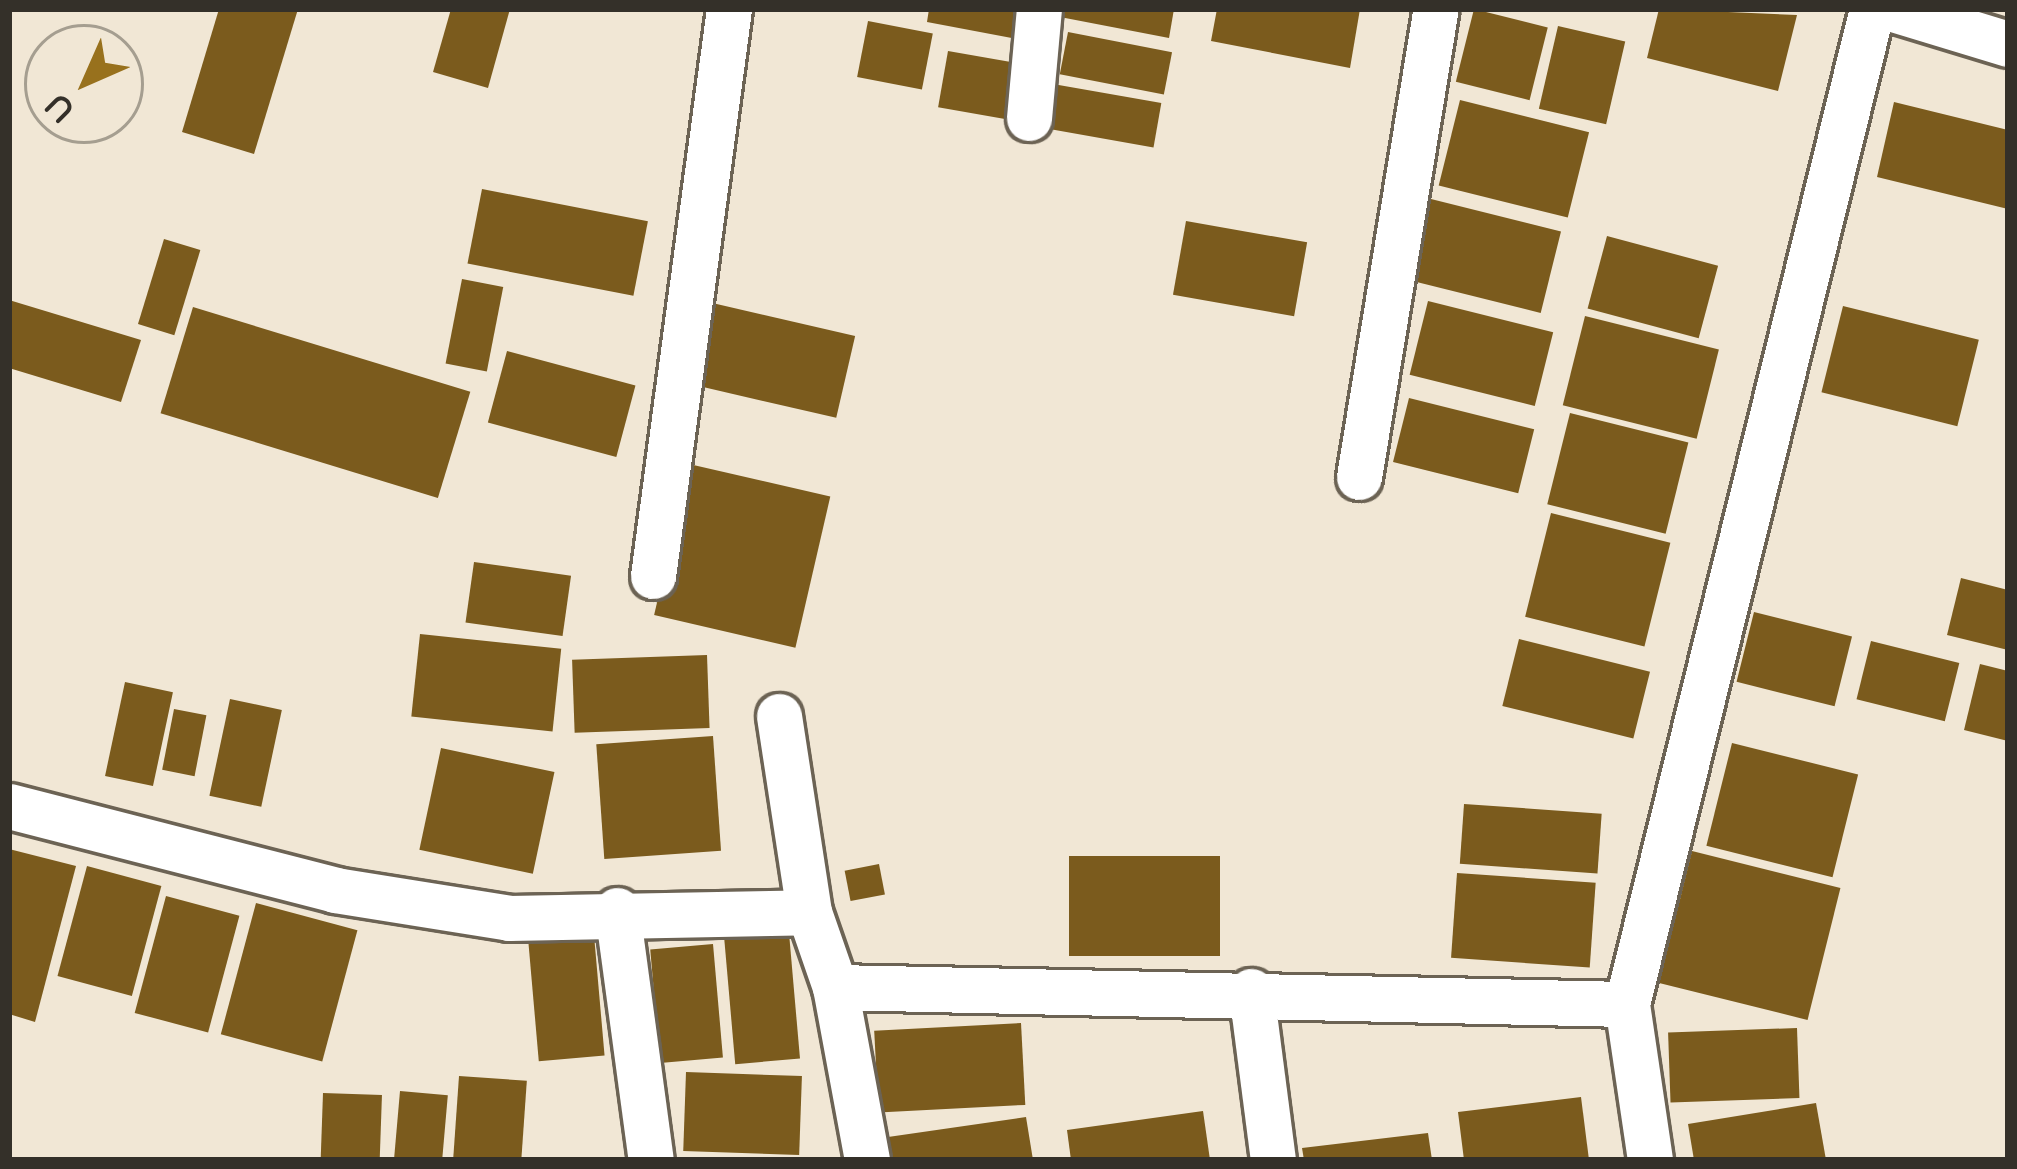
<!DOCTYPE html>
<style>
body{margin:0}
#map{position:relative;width:2017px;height:1169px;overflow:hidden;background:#f1e7d5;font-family:"Varela Round",sans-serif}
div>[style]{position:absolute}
.building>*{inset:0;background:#7b5b1d;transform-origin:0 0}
.roads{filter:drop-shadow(3px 0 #6c6354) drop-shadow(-3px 0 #6c6354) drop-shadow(0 3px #6c6354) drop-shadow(0 -3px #6c6354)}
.minor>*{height:45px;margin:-22.5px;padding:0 22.5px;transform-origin:22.5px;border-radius:22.5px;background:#fff}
span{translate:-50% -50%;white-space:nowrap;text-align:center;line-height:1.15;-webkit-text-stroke:12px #f1e7d5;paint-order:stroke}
.frame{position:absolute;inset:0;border:12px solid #343029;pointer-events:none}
.north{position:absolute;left:24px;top:24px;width:120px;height:120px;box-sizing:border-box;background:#f1e7d5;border:3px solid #a59e90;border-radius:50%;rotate:225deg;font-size:33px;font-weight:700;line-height:48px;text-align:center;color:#343029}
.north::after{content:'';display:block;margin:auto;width:42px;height:54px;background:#98711d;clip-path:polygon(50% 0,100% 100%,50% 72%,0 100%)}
</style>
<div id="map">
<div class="building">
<div style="clip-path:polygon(219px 9px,298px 9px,254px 154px,182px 132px)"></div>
<div style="clip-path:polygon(451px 9px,510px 9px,488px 88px,433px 72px)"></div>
<div style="clip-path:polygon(929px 9px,1023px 9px,1017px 39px,927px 22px)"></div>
<div style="clip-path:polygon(1062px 9px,1174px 9px,1169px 38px,1060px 17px)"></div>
<div style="clip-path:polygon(1217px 9px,1360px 9px,1350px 68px,1211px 41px)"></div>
<div style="left:1474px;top:9px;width:76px;height:75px;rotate:14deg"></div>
<div style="clip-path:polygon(1659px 9px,1797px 15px,1778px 91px,1647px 58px)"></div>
<div style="left:868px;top:21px;width:66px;height:57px;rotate:11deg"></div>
<div style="left:1558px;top:26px;width:69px;height:85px;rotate:13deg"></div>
<div style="left:1068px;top:32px;width:106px;height:43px;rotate:11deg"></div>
<div style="left:948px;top:51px;width:78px;height:57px;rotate:10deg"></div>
<div style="left:1053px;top:84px;width:110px;height:45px;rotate:10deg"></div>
<div style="left:1460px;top:100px;width:133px;height:88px;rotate:14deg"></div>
<div style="clip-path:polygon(1894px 102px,2008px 130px,2008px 209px,1877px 177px)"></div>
<div style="left:482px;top:189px;width:169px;height:76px;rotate:11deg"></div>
<div style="left:1431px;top:199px;width:134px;height:84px;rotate:14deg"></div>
<div style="left:1186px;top:221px;width:123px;height:75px;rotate:10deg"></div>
<div style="left:1607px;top:236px;width:115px;height:75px;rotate:15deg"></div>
<div style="left:164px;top:239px;width:38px;height:89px;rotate:17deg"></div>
<div style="left:462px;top:279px;width:42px;height:86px;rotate:11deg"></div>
<div style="clip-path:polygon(9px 300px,141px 340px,121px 402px,9px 368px)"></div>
<div style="left:1428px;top:301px;width:129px;height:76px;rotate:14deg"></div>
<div style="left:708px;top:302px;width:151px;height:84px;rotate:13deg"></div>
<div style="left:1843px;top:306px;width:140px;height:89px;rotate:14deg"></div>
<div style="left:193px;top:307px;width:290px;height:111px;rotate:17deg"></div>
<div style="left:1585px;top:316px;width:138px;height:92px;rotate:14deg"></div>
<div style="left:507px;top:351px;width:133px;height:74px;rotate:15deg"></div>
<div style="left:1409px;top:398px;width:129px;height:66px;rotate:14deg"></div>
<div style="left:1570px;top:413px;width:122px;height:94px;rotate:14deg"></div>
<div style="left:689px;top:464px;width:145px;height:155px;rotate:13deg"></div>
<div style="left:1551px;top:513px;width:123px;height:107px;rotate:14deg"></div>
<div style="left:474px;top:562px;width:98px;height:61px;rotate:8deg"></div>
<div style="clip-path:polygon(1961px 578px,2008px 590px,2008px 650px,1947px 635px)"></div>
<div style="left:1754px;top:612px;width:101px;height:72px;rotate:14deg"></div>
<div style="left:420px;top:634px;width:142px;height:83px;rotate:6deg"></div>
<div style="left:1519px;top:639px;width:135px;height:69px;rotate:14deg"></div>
<div style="left:1871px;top:641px;width:91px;height:60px;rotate:14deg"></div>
<div style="left:707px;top:655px;width:73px;height:135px;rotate:88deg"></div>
<div style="clip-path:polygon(1980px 664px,2008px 671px,2008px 741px,1964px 730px)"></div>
<div style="left:125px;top:682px;width:49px;height:96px;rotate:12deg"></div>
<div style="left:230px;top:699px;width:53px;height:99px;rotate:12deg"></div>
<div style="left:174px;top:709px;width:33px;height:62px;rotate:11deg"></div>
<div style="left:713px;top:736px;width:115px;height:117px;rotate:86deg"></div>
<div style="left:1732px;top:743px;width:130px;height:106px;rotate:14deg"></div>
<div style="left:441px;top:748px;width:116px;height:104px;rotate:12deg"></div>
<div style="left:1464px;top:804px;width:138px;height:60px;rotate:4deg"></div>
<div style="clip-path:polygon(9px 849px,76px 866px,35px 1022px,9px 1014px)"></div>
<div style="left:1692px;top:851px;width:153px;height:136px;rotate:14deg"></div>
<div style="left:1069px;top:856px;width:151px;height:100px"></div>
<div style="left:879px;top:864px;width:31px;height:35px;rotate:79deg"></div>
<div style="left:87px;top:866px;width:77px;height:114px;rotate:15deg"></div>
<div style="left:1457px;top:873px;width:139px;height:85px;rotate:4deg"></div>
<div style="left:166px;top:896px;width:76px;height:121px;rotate:15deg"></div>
<div style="left:256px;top:903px;width:105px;height:136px;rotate:15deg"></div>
<div style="left:789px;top:933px;width:126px;height:65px;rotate:85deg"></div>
<div style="left:594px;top:935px;width:121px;height:66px;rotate:85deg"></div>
<div style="left:713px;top:944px;width:114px;height:63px;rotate:85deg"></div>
<div style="left:1021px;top:1023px;width:82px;height:147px;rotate:87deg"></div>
<div style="left:1797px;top:1028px;width:70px;height:129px;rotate:88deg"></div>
<div style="left:686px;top:1072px;width:116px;height:79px;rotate:2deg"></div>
<div style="left:459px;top:1076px;width:68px;height:84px;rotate:4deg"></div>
<div style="left:400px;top:1091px;width:48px;height:69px;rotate:5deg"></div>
<div style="left:323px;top:1093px;width:59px;height:67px;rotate:2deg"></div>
<div style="clip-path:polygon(1581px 1097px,1589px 1160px,1464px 1160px,1458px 1112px)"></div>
<div style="clip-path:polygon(1816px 1103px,1826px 1160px,1694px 1160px,1688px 1124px)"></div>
<div style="clip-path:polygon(1203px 1111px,1210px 1160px,1071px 1160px,1067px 1130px)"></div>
<div style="clip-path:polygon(1026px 1117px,1033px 1160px,892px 1160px,888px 1137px)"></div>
<div style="clip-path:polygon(1428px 1133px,1432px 1160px,1304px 1160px,1302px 1148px)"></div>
</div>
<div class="roads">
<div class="minor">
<div style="left:1893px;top:9px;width:120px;rotate:16.9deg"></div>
<div style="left:1029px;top:118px;width:109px;rotate:-84.8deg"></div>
<div style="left:1359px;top:477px;width:474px;rotate:-80.7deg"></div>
<div style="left:653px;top:576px;width:572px;rotate:-82.37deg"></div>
<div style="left:779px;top:716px;width:198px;rotate:81.3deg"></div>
<div style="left:9px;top:806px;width:337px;rotate:14.4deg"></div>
<div style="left:335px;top:890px;width:176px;rotate:9.1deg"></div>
<div style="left:509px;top:918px;width:300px;rotate:-1.1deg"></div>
<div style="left:809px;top:912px;width:79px;rotate:70.9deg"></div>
<div style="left:835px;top:987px;width:176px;rotate:79.5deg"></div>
<div style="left:617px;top:910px;width:252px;rotate:82.3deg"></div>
<div style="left:835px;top:987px;width:792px;rotate:1.23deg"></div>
<div style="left:1627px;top:1004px;width:1025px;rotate:-76.17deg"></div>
<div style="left:1251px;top:991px;width:170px;rotate:82.6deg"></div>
<div style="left:1627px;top:1004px;width:158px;rotate:81.6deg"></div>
</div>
</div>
<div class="frame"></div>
<div class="north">U</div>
</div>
